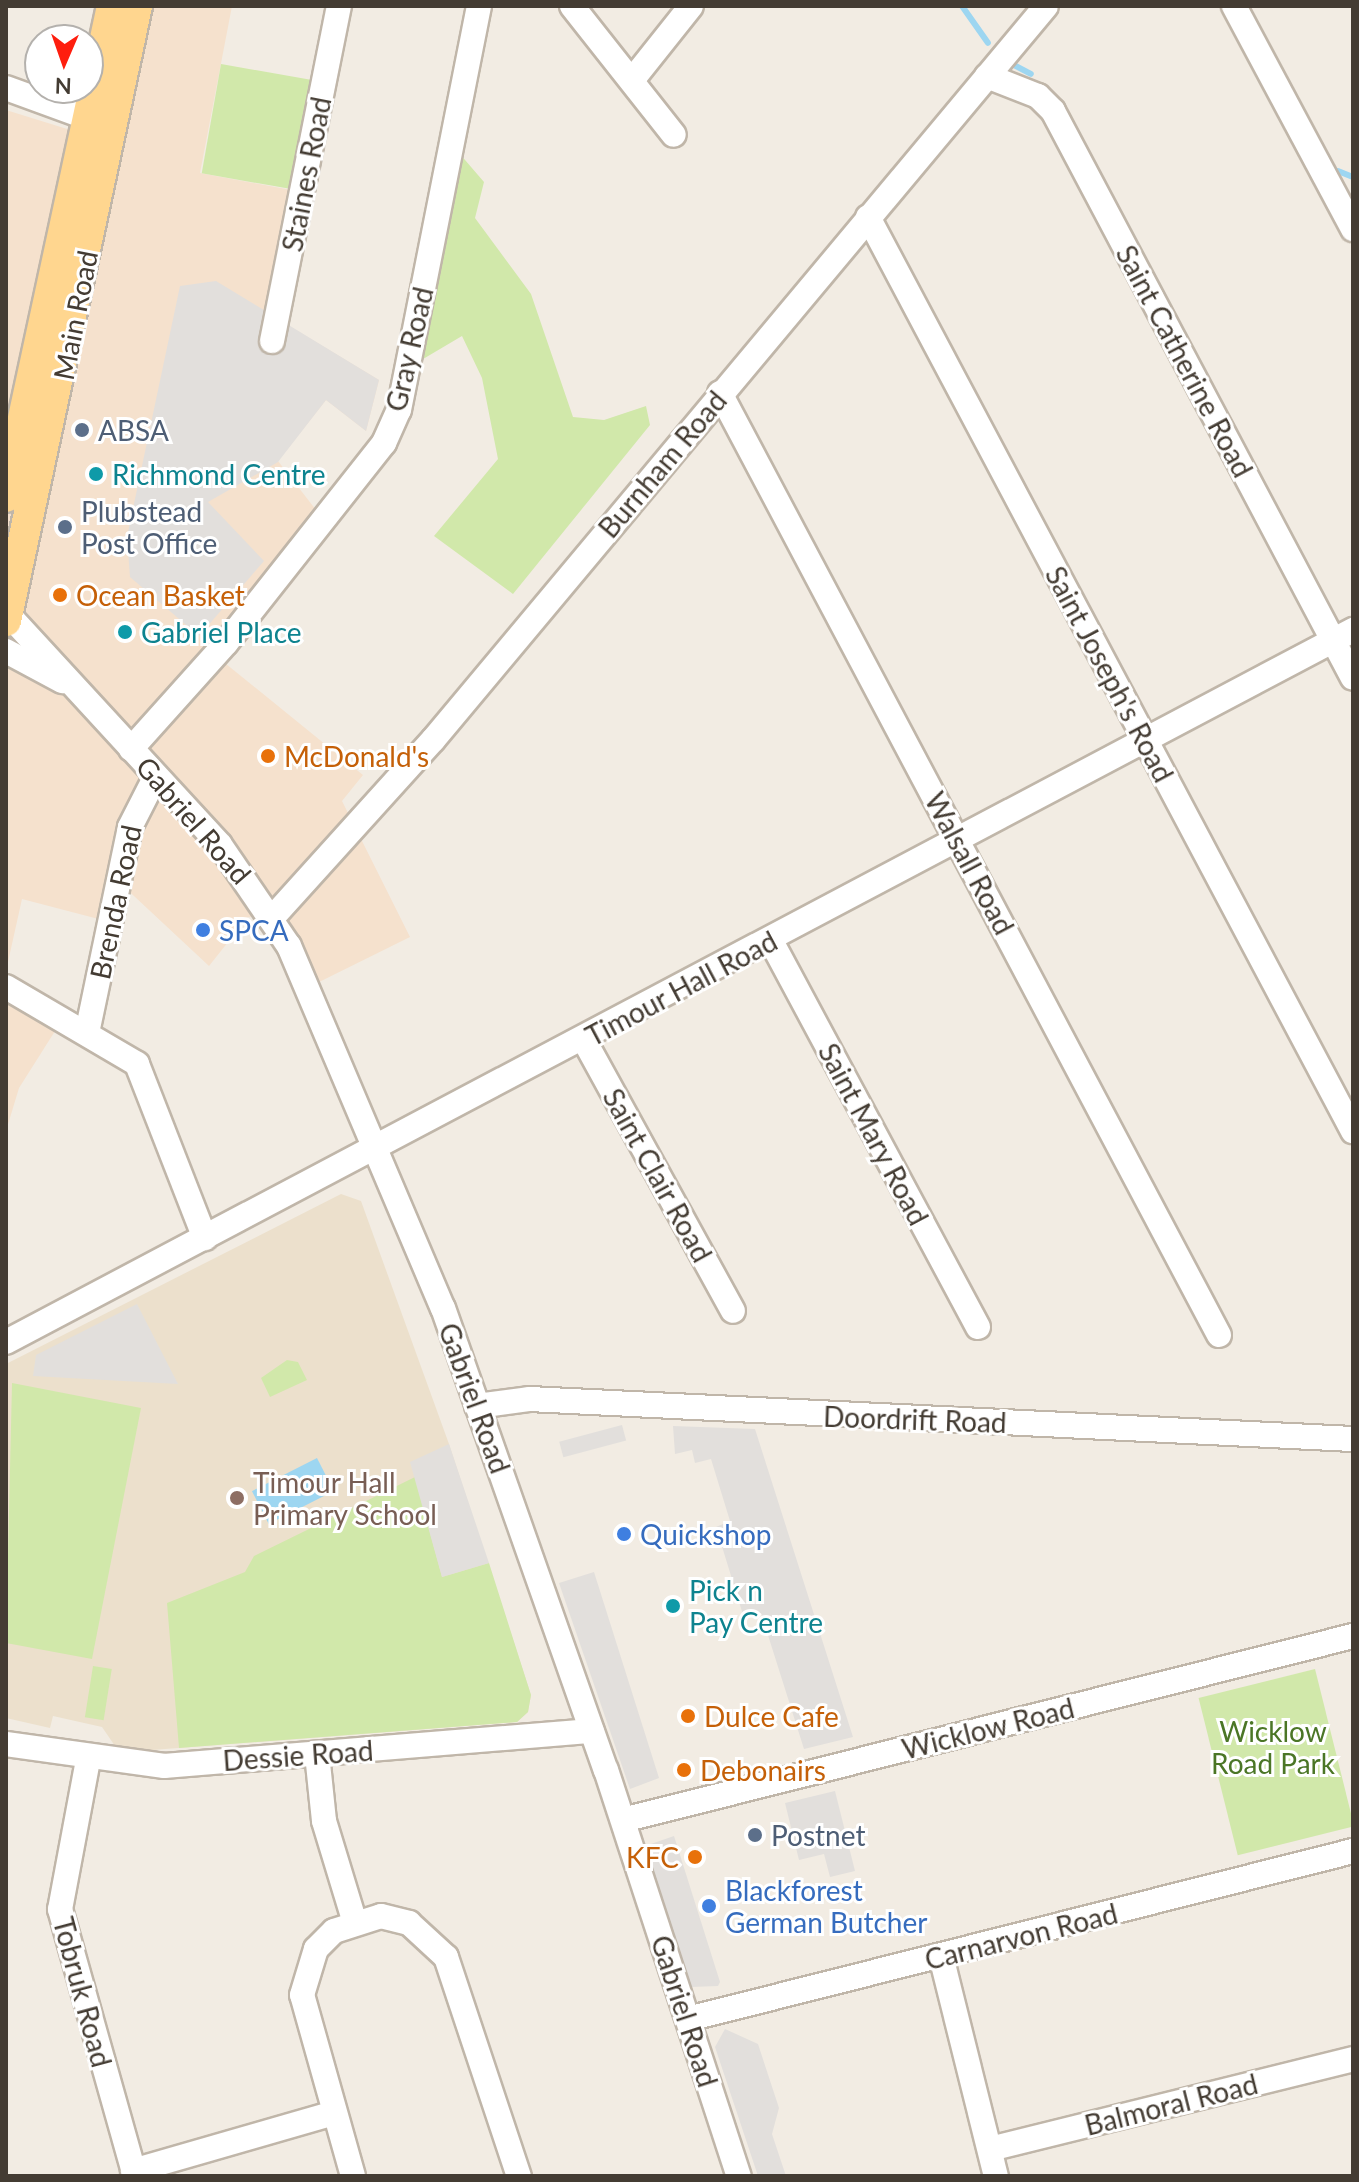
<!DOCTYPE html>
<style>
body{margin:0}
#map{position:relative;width:1359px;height:2182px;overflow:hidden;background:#f2ece3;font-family:Lato,sans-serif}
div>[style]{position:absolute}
.commercial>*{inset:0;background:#f5e1cd}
.education>*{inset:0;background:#ece0cc}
.green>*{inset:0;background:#d1e8aa;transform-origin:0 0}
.parking>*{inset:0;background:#e2dfdc;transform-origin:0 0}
.water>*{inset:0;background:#9dd6f1;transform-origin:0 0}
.stream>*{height:6px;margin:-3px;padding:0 3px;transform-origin:3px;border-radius:3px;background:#9dd6f1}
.roads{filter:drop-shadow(2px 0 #c0b6a9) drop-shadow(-2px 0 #c0b6a9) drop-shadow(0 2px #c0b6a9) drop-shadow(0 -2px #c0b6a9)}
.minor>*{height:24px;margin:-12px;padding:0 12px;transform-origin:12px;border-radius:12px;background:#fff}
.major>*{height:30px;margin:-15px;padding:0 15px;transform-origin:15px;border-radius:15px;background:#ffd68f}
.dots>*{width:22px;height:22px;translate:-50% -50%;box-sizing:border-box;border:4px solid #fff;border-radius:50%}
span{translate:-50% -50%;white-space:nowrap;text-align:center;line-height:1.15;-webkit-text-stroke:6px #fff;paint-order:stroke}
.street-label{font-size:28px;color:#443c33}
.service-label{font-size:28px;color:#4e5e75}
.left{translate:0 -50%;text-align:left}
.culture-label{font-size:28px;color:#0d838f}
.food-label{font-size:28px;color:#c56008}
.right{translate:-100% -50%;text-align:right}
.shop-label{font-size:28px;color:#366cbe}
.education-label{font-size:28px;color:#785e54}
.park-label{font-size:28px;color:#4b7626}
.frame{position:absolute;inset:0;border:8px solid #443c33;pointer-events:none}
.north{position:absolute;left:24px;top:24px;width:80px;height:80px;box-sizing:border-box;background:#fff;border:2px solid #b4b1ad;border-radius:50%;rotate:182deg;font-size:22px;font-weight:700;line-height:32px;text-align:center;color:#443c33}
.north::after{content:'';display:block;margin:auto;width:28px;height:36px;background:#fe1e0e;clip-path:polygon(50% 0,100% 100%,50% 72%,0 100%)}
</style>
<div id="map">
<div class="commercial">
<div style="clip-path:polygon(137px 6px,232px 6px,200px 173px,302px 192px,276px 318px,379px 380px,366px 431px,326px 400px,278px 461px,323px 519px,215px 655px,363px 775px,342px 801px,410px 937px,307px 988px,273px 918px,248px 917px,209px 966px,119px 882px,110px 922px,22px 899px,6px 971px,6px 110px,109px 142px)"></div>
<div style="clip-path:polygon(6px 987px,62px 1020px,19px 1088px,6px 1131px)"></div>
</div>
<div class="education">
<div style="clip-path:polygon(341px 1194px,361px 1201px,449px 1444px,531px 1695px,528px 1712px,517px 1722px,139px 1751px,115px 1746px,102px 1727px,53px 1716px,50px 1728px,6px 1718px,6px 1364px)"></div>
</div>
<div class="green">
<div style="left:221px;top:64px;width:91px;height:111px;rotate:10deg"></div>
<div style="clip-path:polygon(459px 153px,484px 182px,475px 218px,531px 294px,573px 417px,604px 420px,646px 406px,650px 425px,513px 594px,434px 536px,498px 459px,482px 378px,462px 336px,418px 362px)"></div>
<div style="clip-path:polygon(287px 1360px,298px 1362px,307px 1380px,270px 1397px,261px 1378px)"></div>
<div style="clip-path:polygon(12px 1383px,141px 1408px,92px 1659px,6px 1643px)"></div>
<div style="clip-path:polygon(415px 1477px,442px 1577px,489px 1563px,531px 1695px,528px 1712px,517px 1722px,179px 1748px,167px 1603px,245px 1572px,254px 1556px)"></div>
<div style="left:93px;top:1666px;width:19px;height:52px;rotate:9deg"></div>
<div style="left:1315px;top:1669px;width:162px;height:120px;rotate:76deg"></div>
</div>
<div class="parking">
<div style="clip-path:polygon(216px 281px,379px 380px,366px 431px,326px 400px,278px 462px,208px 502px,264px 561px,199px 636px,130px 577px,127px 537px,180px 286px)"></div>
<div style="clip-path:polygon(137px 1304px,178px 1384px,33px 1376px,36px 1355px)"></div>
<div style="left:622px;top:1425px;width:16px;height:65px;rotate:75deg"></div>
<div style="clip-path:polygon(673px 1426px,755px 1429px,853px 1737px,804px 1749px,761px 1613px,744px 1618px,716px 1527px,730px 1521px,711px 1459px,695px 1463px,692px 1450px,675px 1454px)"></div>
<div style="clip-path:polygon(449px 1444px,489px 1563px,442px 1577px,410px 1462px)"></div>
<div style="clip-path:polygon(594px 1572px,659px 1778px,630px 1789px,559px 1583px)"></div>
<div style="clip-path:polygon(835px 1791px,855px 1871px,830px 1877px,824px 1854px,799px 1860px,785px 1803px)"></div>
<div style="clip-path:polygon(674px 1836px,720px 1982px,718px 1986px,691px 1987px,645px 1846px)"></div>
<div style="clip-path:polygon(725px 2029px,758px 2044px,779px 2108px,772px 2134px,786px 2176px,758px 2176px,715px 2047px)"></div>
</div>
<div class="water">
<div style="left:317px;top:1458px;width:37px;height:73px;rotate:63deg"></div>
</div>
<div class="stream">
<div style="left:962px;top:6px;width:45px;rotate:54.9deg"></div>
<div style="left:1014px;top:65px;width:19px;rotate:28deg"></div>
<div style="left:1338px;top:171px;width:16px;rotate:22deg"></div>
</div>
<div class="roads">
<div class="minor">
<div style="left:572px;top:6px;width:164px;rotate:51.7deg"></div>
<div style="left:1234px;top:6px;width:253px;rotate:61.9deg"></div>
<div style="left:987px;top:76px;width:55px;rotate:21.4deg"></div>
<div style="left:1038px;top:96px;width:21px;rotate:45deg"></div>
<div style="left:1053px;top:111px;width:641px;rotate:62.12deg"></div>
<div style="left:633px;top:79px;width:93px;rotate:-51.5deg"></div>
<div style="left:6px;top:88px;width:102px;rotate:20deg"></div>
<div style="left:868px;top:217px;width:1035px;rotate:62.05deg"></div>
<div style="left:272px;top:341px;width:342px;rotate:-78.7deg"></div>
<div style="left:720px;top:393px;width:1066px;rotate:62.09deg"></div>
<div style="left:6px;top:612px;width:316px;rotate:47.4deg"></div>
<div style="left:220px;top:845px;width:122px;rotate:55.7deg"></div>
<div style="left:289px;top:946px;width:393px;rotate:67deg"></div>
<div style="left:443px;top:1308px;width:490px;rotate:70.6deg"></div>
<div style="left:606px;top:1770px;width:427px;rotate:71.9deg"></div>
<div style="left:6px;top:651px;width:64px;rotate:28.2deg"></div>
<div style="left:131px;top:749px;width:142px;rotate:-48.1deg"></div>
<div style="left:226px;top:643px;width:255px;rotate:-51.7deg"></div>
<div style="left:384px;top:443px;width:36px;rotate:-66deg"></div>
<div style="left:399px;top:410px;width:412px;rotate:-78.8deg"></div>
<div style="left:273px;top:917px;width:239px;rotate:-47.9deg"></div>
<div style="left:433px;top:740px;width:956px;rotate:-50.13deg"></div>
<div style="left:771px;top:941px;width:438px;rotate:61.8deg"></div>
<div style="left:6px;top:987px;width:152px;rotate:30.4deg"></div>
<div style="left:137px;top:1064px;width:187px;rotate:68.7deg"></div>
<div style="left:87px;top:1033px;width:210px;rotate:-78.2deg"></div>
<div style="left:130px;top:827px;width:57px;rotate:-63deg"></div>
<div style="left:584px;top:1040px;width:309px;rotate:61.2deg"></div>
<div style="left:6px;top:1342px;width:1524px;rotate:-27.86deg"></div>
<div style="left:477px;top:1406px;width:52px;rotate:-7.7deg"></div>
<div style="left:529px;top:1399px;width:825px;rotate:2.78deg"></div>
<div style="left:6px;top:1744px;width:160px;rotate:7.9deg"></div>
<div style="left:164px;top:1766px;width:429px;rotate:-4.7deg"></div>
<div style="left:317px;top:1754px;width:67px;rotate:84deg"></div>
<div style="left:324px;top:1821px;width:103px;rotate:73.1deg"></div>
<div style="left:88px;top:1760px;width:152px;rotate:100.6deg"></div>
<div style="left:60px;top:1909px;width:277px;rotate:74.3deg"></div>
<div style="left:623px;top:1820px;width:753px;rotate:-14.15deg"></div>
<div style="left:941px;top:1956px;width:227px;rotate:76deg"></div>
<div style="left:688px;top:2019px;width:686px;rotate:-14.18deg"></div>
<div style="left:990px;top:2149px;width:374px;rotate:-13.9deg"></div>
<div style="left:133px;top:2171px;width:209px;rotate:-16.1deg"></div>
<div style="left:353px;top:2176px;width:188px;rotate:-105.7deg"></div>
<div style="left:302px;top:1995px;width:48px;rotate:-73.1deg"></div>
<div style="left:316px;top:1949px;width:25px;rotate:-45deg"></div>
<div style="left:334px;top:1931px;width:49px;rotate:-17.7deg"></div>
<div style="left:381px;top:1916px;width:29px;rotate:14deg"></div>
<div style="left:409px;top:1923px;width:50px;rotate:42.6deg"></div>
<div style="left:446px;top:1957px;width:231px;rotate:71.6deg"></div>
</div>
<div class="major">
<div style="left:6px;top:497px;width:502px;rotate:-77.82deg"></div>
<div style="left:6px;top:621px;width:629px;rotate:-77.98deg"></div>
</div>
</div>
<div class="dots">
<div style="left:82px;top:430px;background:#5c6f8a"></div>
<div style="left:96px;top:474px;background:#0f9aa8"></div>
<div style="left:65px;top:527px;background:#5c6f8a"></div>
<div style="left:60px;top:595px;background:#e8710a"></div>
<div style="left:125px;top:632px;background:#0f9aa8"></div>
<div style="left:268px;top:756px;background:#e8710a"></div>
<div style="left:203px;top:930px;background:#3f7fe0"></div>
<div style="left:237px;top:1498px;background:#8d6e63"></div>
<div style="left:624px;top:1534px;background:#3f7fe0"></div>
<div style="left:673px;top:1606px;background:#0f9aa8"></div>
<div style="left:688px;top:1716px;background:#e8710a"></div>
<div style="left:684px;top:1770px;background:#e8710a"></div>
<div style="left:755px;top:1835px;background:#5c6f8a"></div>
<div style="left:695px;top:1857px;background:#e8710a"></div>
<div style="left:709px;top:1906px;background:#3f7fe0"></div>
</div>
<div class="street-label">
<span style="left:306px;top:174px;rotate:-79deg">Staines Road</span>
<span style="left:75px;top:315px;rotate:-79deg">Main Road</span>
<span style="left:409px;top:349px;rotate:-77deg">Gray Road</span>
<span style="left:1185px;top:361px;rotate:62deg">Saint Catherine Road</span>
<span style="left:662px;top:464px;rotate:-50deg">Burnham Road</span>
<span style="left:1110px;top:674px;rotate:62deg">Saint Joseph's Road</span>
<span style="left:194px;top:820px;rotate:49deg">Gabriel Road</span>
<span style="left:970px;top:863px;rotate:62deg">Walsall Road</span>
<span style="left:115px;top:902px;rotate:-78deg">Brenda Road</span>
<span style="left:681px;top:988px;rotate:-28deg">Timour Hall Road</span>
<span style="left:874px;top:1134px;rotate:62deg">Saint Mary Road</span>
<span style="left:658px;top:1175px;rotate:61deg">Saint Clair Road</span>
<span style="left:475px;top:1398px;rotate:70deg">Gabriel Road</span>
<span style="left:915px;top:1419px;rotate:2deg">Doordrift Road</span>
<span style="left:988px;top:1728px;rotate:-14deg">Wicklow Road</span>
<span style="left:298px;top:1755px;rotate:-4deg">Dessie Road</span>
<span style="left:1021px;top:1936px;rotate:-14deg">Carnarvon Road</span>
<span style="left:83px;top:1992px;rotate:75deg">Tobruk Road</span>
<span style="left:685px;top:2011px;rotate:72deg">Gabriel Road</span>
<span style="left:1171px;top:2104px;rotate:-14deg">Balmoral Road</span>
</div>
<div class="service-label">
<span class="left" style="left:98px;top:430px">ABSA</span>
<span class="left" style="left:81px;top:527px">Plubstead<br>Post Office</span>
<span class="left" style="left:771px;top:1835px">Postnet</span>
</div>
<div class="culture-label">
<span class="left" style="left:112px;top:474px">Richmond Centre</span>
<span class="left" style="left:141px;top:632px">Gabriel Place</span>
<span class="left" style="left:689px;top:1606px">Pick n<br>Pay Centre</span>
</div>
<div class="food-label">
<span class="left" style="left:76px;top:595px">Ocean Basket</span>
<span class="left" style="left:284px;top:756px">McDonald's</span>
<span class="left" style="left:704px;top:1716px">Dulce Cafe</span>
<span class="left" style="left:700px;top:1770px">Debonairs</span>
<span class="right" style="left:679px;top:1857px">KFC</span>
</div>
<div class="shop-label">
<span class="left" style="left:219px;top:930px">SPCA</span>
<span class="left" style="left:640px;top:1534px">Quickshop</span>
<span class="left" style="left:725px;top:1906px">Blackforest<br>German Butcher</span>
</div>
<div class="education-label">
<span class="left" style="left:253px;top:1498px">Timour Hall<br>Primary School</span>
</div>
<div class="park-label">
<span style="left:1273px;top:1747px">Wicklow<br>Road Park</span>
</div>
<div class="frame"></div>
<div class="north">N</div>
</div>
